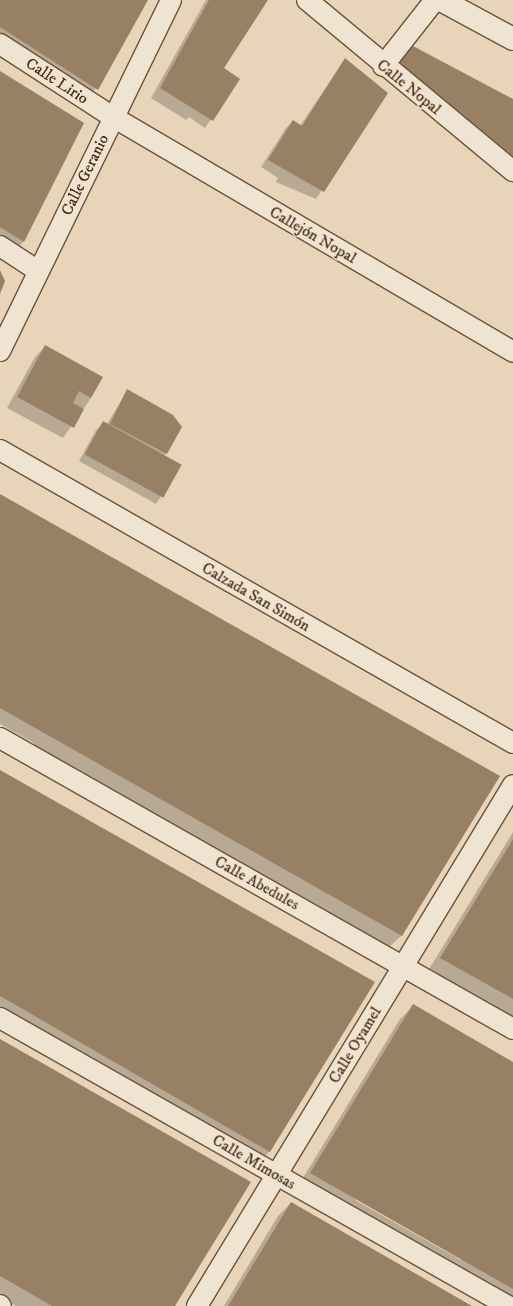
<!DOCTYPE html>
<meta charset="utf-8">
<style>
body{margin:0}
#map{position:relative;width:513px;height:1306px;overflow:hidden;background:#e7d4b9;font-family:"IM FELL DW Pica",serif}
div>[style]{position:absolute}
.shadow>*{inset:0;background:#0003}
.building>*{inset:0;background:#988065;transform-origin:0 0}
.roads{filter:drop-shadow(1px 0 #6b5236) drop-shadow(-1px 0 #6b5236) drop-shadow(0 1px #6b5236) drop-shadow(0 -1px #6b5236)}
.minor>*{height:20px;margin:-10px;padding:0 10px;transform-origin:10px;border-radius:10px;background:#efe3d2}
.secondary>*{height:22px;margin:-11px;padding:0 11px;transform-origin:11px;border-radius:11px;background:#efe3d2}
span{translate:-50% -50%;white-space:nowrap;text-align:center;line-height:1.15;-webkit-text-stroke:3px #efe3d2;paint-order:stroke}
.street-label{font-size:16px;color:#42260b}
</style>
<div id="map">
<div class="shadow">
<div style="clip-path:polygon(0 0,147px 0,90px 97px,0 38px)"></div>
<div style="clip-path:polygon(206px 0,266px 0,223px 68px,238px 79px,205px 128px,189px 117px,186px 120px,151px 98px)"></div>
<div style="clip-path:polygon(412px 46px,513px 100px,513px 180px,387px 76px)"></div>
<div style="clip-path:polygon(345px 59px,375px 112px,316px 199px,276px 182px,278px 178px,261px 167px,286px 128px,293px 121px,300px 126px)"></div>
<div style="clip-path:polygon(0 71px,33px 220px,23px 242px,13px 252px,0 243px)"></div>
<div style="clip-path:polygon(45px 347px,91px 398px,63px 438px,7px 408px,35px 357px)"></div>
<div style="clip-path:polygon(127px 391px,166px 453px,164px 456px,181px 465px,156px 504px,79px 461px,96px 430px,104px 423px,107px 424px)"></div>
<div style="clip-path:polygon(0 495px,402px 935px,388px 948px,32px 746px,34px 743px,0 724px)"></div>
<div style="clip-path:polygon(0 772px,270px 1151px,257px 1164px,0 1017px)"></div>
<div style="clip-path:polygon(513px 832px,513px 1020px,428px 971px)"></div>
<div style="clip-path:polygon(evenodd,413px 1006px,513px 1063px,513px 1306px,298px 1186px,400px 1019px,413px 1006px,356px 1198px,461px 1258px,461px 1260px,355px 1200px,356px 1198px)"></div>
<div style="clip-path:polygon(0 1040px,174px 1306px,16px 1306px,0 1297px)"></div>
<div style="clip-path:polygon(291px 1203px,470px 1306px,224px 1306px,278px 1216px)"></div>
</div>
<div class="building">
<div style="clip-path:polygon(0 0,148px 0,98px 90px,0 27px)"></div>
<div style="clip-path:polygon(209px 0,268px 0,224px 68px,240px 79px,213px 121px,160px 88px)"></div>
<div style="clip-path:polygon(411px 45px,513px 99px,513px 156px,399px 63px)"></div>
<div style="clip-path:polygon(345px 58px,388px 93px,324px 192px,268px 160px,293px 120px,302px 126px)"></div>
<div style="clip-path:polygon(0 71px,84px 123px,24px 242px,0 227px)"></div>
<div style="clip-path:polygon(0 270px,5px 281px,0 294px)"></div>
<div style="clip-path:polygon(45px 345px,103px 377px,91px 398px,79px 391px,73px 403px,84px 409px,74px 428px,17px 397px)"></div>
<div style="clip-path:polygon(127px 389px,173px 415px,182px 427px,167px 454px,110px 424px)"></div>
<div style="left:103px;top:421px;width:90px;height:38px;rotate:29deg"></div>
<div style="clip-path:polygon(0 494px,500px 776px,402px 936px,0 708px)"></div>
<div style="clip-path:polygon(0 770px,375px 982px,270px 1152px,0 996px)"></div>
<div style="clip-path:polygon(513px 839px,513px 999px,440px 958px)"></div>
<div style="clip-path:polygon(413px 1004px,513px 1062px,513px 1289px,310px 1173px)"></div>
<div style="clip-path:polygon(0 1039px,251px 1182px,175px 1306px,52px 1306px,0 1276px)"></div>
<div style="clip-path:polygon(291px 1202px,472px 1306px,228px 1306px)"></div>
</div>
<div class="roads">
<div class="minor">
<div style="left:307px;top:0;width:268px;rotate:39.7deg"></div>
<div style="left:0;top:44px;width:135px;rotate:32.9deg"></div>
<div style="left:113px;top:117px;width:464px;rotate:30.4deg"></div>
<div style="left:383px;top:66px;width:84px;rotate:-51.8deg"></div>
<div style="left:0;top:246px;width:45px;rotate:33.3deg"></div>
<div style="left:0;top:351px;width:390px;rotate:-64deg"></div>
<div style="left:0;top:450px;width:591px;rotate:29.73deg"></div>
<div style="left:0;top:738px;width:590px;rotate:29.56deg"></div>
<div style="left:0;top:1018px;width:584px;rotate:29.55deg"></div>
<div style="left:0;top:1305px;width:1px;rotate:45deg"></div>
<div style="left:197px;top:1306px;width:609px;rotate:-58.76deg"></div>
</div>
<div class="secondary">
<div style="left:441px;top:0;width:82px;rotate:28.4deg"></div>
</div>
</div>
<div class="street-label">
<span style="left:57px;top:81px;rotate:33deg">Calle Lirio</span>
<span style="left:409px;top:87px;rotate:39deg">Calle Nopal</span>
<span style="left:85px;top:175px;rotate:-64deg">Calle Geranio</span>
<span style="left:313px;top:235px;rotate:30deg">Callejón Nopal</span>
<span style="left:256px;top:597px;rotate:30deg">Calzada San Simón</span>
<span style="left:257px;top:883px;rotate:29deg">Calle Abedules</span>
<span style="left:355px;top:1045px;rotate:-59deg">Calle Oyamel</span>
<span style="left:254px;top:1162px;rotate:30deg">Calle Mimosas</span>
</div>
</div>
